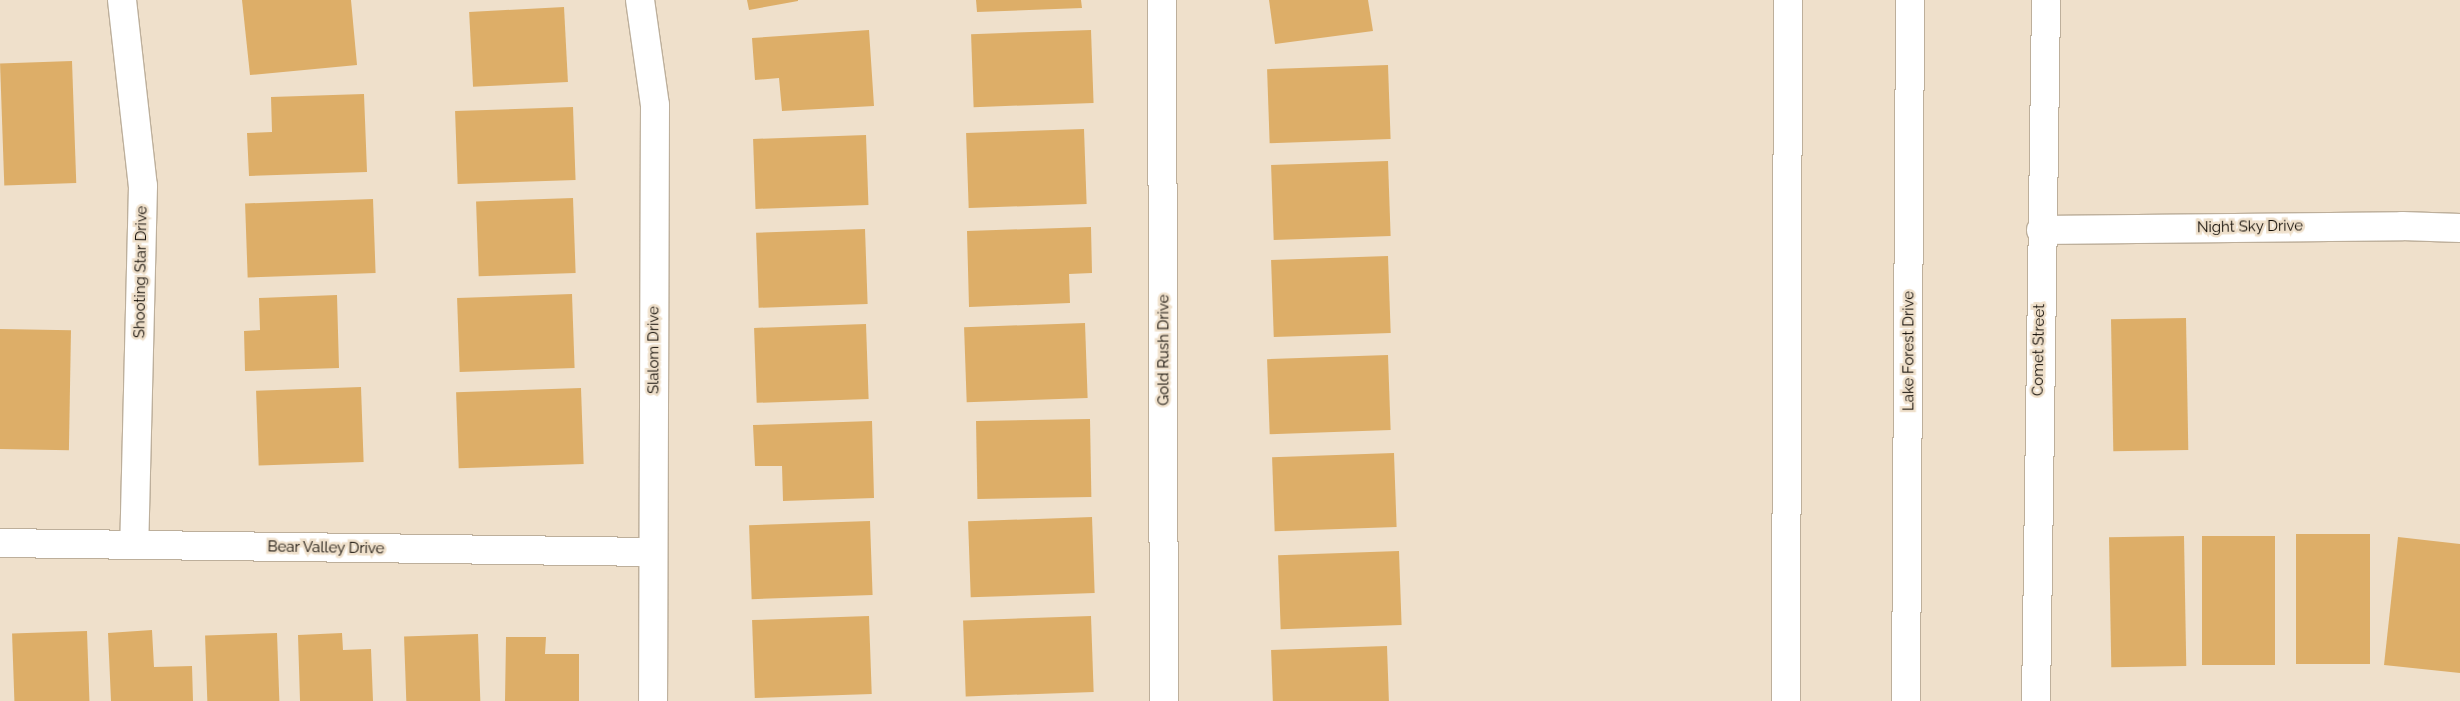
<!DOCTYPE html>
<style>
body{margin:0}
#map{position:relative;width:2460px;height:701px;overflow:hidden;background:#efe0cb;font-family:Raleway,sans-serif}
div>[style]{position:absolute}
.building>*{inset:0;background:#ddae68;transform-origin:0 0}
.roads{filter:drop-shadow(1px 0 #bdaf9b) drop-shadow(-1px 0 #bdaf9b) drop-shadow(0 1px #bdaf9b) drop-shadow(0 -1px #bdaf9b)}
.minor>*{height:28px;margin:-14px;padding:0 14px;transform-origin:14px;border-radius:14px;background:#fff}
.secondary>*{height:28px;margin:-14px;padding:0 14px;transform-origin:14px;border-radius:14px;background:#fff}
span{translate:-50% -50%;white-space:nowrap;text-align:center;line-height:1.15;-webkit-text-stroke:5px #efe0cb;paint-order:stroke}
.street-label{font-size:15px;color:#100b05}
</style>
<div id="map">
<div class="building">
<div style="clip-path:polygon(242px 0,351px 0,357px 65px,250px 75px)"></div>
<div style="clip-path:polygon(747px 0,798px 0,798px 1px,749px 10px)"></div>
<div style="clip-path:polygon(976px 0,1081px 0,1082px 8px,977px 12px)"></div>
<div style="clip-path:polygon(1269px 0,1368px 0,1373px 31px,1275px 44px)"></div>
<div style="left:564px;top:7px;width:75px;height:95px;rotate:87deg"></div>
<div style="clip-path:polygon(869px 30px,874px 106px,782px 111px,779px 78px,755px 80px,752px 38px)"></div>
<div style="left:1091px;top:30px;width:73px;height:120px;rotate:88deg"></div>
<div style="left:72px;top:61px;width:122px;height:72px;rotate:88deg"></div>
<div style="left:1388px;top:65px;width:74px;height:121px;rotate:88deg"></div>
<div style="clip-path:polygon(364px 94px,367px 172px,249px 176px,247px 133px,272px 132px,271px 97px)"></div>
<div style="left:573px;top:107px;width:73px;height:118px;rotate:88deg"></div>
<div style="left:1084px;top:129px;width:75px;height:118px;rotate:88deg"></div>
<div style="left:866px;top:135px;width:70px;height:113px;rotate:88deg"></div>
<div style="left:1388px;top:161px;width:75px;height:117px;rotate:88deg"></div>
<div style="left:573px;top:198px;width:75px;height:97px;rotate:88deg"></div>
<div style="left:373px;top:199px;width:74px;height:128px;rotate:88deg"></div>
<div style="clip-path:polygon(1091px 227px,1092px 273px,1069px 274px,1070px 303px,969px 307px,967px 231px)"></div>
<div style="left:865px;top:229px;width:75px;height:109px;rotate:88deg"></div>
<div style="left:1388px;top:256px;width:77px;height:117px;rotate:88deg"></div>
<div style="left:572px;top:294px;width:74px;height:115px;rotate:88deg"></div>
<div style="clip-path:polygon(337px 295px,339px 368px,245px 371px,244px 331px,260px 330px,259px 298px)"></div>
<div style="left:2186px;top:318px;width:132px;height:75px;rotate:89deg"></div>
<div style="left:1085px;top:323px;width:75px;height:121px;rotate:88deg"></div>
<div style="left:866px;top:324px;width:75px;height:112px;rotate:88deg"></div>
<div style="left:0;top:329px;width:71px;height:120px;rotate:1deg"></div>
<div style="left:1388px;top:355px;width:75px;height:121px;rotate:88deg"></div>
<div style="left:361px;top:387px;width:75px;height:105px;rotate:88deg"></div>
<div style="left:581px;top:388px;width:76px;height:125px;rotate:88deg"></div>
<div style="left:1090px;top:419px;width:78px;height:114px;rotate:89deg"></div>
<div style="clip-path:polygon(872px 421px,874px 498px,783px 501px,782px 466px,755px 466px,753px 425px)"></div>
<div style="left:1394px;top:453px;width:74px;height:122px;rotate:88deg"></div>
<div style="left:1092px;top:517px;width:76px;height:124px;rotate:88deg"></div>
<div style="left:870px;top:521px;width:74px;height:121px;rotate:88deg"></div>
<div style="left:2296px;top:534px;width:74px;height:130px"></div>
<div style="left:2184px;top:536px;width:130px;height:75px;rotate:89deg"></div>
<div style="left:2275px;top:536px;width:129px;height:73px;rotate:90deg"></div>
<div style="clip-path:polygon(2398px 537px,2460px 544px,2460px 673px,2384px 665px)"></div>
<div style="left:1399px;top:551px;width:74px;height:121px;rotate:88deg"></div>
<div style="left:869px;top:616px;width:78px;height:117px;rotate:88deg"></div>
<div style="left:1091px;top:616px;width:76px;height:128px;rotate:88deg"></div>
<div style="clip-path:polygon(152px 630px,154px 667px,192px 666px,193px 701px,111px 701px,108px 633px)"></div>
<div style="left:87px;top:631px;width:70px;height:75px;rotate:88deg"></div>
<div style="left:277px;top:633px;width:68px;height:72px;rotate:88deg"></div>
<div style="clip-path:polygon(342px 633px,343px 650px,371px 649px,373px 701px,300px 701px,298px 635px)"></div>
<div style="left:478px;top:634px;width:67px;height:74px;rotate:88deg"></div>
<div style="clip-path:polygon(506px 637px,546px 637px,545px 654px,579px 654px,579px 701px,505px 701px)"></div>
<div style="left:1387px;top:646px;width:55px;height:116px;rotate:88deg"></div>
</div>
<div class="roads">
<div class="minor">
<div style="left:122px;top:0;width:187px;rotate:83.6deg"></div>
<div style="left:143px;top:186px;width:359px;rotate:91.4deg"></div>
<div style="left:640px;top:0;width:106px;rotate:81.9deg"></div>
<div style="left:655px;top:105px;width:596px;rotate:90.19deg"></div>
<div style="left:1162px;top:0;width:701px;rotate:89.84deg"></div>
<div style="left:2041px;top:230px;width:361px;rotate:-0.6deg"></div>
<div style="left:2402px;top:226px;width:58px;rotate:2deg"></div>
<div style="left:0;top:543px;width:653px;rotate:0.79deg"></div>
<div style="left:2036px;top:701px;width:701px;rotate:-89.18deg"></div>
</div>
<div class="secondary">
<div style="left:1786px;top:701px;width:701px;rotate:-89.84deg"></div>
<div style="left:1906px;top:701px;width:701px;rotate:-89.67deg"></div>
</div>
</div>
<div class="street-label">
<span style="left:2250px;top:227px;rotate:-1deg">Night Sky Drive</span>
<span style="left:141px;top:272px;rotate:-89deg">Shooting Star Drive</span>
<span style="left:654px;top:350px;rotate:-90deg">Slalom Drive</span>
<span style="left:1164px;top:350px;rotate:-90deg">Gold Rush Drive</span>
<span style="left:2039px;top:350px;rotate:-89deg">Comet Street</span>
<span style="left:1909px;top:351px;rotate:-90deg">Lake Forest Drive</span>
<span style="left:326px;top:548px;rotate:1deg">Bear Valley Drive</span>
</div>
</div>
